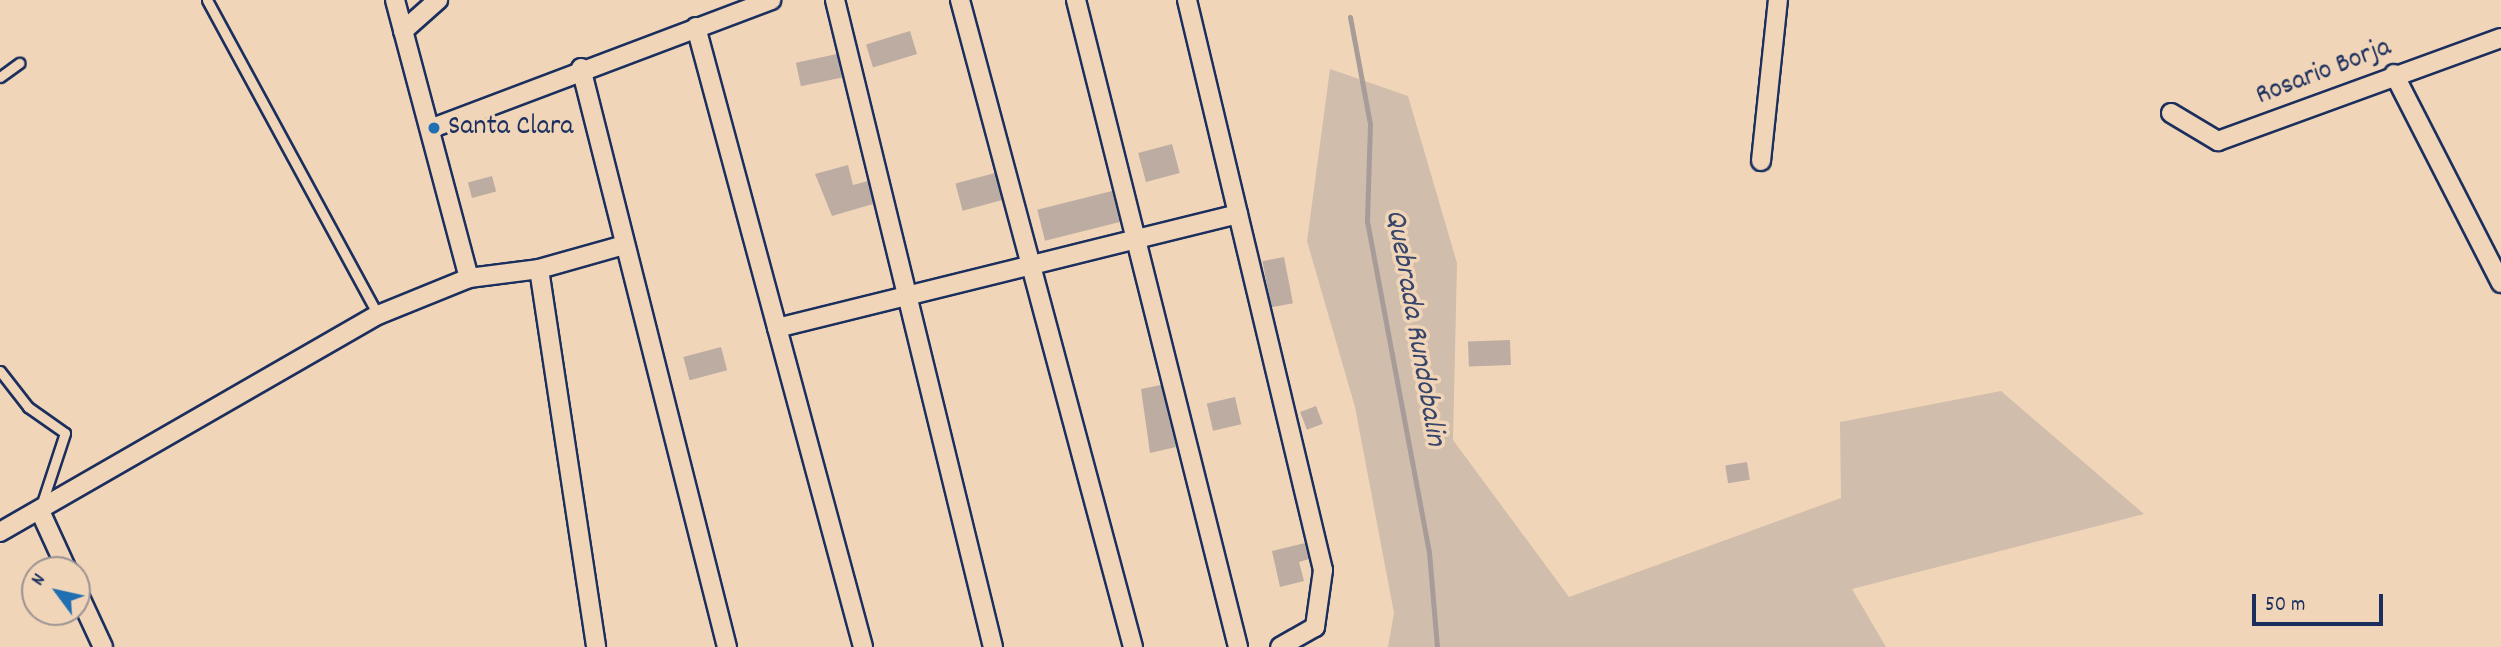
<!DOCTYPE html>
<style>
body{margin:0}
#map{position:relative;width:2501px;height:647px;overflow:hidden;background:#f1d5b8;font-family:Dekko,sans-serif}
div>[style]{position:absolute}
.green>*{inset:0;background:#d1bdab}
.stream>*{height:5px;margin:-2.5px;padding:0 2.5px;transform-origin:2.5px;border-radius:2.5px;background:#a89c99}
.building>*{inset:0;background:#bcaca2;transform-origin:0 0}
.roads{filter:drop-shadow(2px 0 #1b2f5e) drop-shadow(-2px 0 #1b2f5e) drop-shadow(0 2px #1b2f5e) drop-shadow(0 -2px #1b2f5e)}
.service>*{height:9px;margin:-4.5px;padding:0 4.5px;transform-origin:4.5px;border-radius:4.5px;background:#f1d5b8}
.minor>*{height:18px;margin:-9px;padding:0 9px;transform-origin:9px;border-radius:9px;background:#f1d5b8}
.dots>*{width:19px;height:19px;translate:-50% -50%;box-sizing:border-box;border:4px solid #f1d5b8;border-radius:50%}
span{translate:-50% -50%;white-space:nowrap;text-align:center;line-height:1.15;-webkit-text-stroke:7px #f1d5b8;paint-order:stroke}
.street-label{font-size:28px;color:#1b2f5e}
.poi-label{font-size:28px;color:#1b2f5e}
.left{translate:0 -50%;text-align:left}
.water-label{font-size:30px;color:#37456a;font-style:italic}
.north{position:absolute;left:21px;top:556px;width:70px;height:70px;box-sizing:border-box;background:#f1d5b8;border:2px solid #9b9394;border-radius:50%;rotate:303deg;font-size:19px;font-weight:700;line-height:28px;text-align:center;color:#1b2f5e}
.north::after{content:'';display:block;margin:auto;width:24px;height:32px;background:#1f6fb2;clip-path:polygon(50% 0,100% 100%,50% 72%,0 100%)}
.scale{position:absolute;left:2252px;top:594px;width:131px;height:32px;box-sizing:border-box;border:4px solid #1b2f5e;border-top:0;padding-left:9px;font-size:21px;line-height:24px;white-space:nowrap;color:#1b2f5e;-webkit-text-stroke:5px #f1d5b8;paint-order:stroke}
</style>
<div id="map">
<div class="green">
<div style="clip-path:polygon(1330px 69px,1408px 96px,1457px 263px,1453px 440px,1569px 597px,1841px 498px,1840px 422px,2001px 391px,2144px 514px,1852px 589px,1886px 647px,1388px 647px,1394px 613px,1355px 407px,1307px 241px)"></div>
</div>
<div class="stream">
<div style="left:1350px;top:17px;width:109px;rotate:79.4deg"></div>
<div style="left:1370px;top:124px;width:97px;rotate:91.8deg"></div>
<div style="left:1367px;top:221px;width:337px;rotate:79.4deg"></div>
<div style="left:1429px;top:552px;width:95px;rotate:85.2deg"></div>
</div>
<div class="building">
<div style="left:910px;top:31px;width:24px;height:46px;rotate:73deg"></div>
<div style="left:837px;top:54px;width:24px;height:42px;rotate:78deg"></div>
<div style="left:1172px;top:144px;width:30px;height:35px;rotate:75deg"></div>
<div style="clip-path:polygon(848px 165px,853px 185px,868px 181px,873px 204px,832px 216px,815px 174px)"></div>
<div style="left:995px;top:173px;width:28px;height:41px;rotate:75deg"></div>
<div style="left:492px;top:176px;width:16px;height:25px;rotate:75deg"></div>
<div style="left:1112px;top:191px;width:32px;height:77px;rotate:76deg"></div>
<div style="left:1284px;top:257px;width:47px;height:22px;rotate:79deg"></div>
<div style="left:1510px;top:340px;width:25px;height:42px;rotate:88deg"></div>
<div style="left:721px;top:347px;width:24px;height:39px;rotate:75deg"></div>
<div style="clip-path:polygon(1161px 385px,1176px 447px,1150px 453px,1141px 389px)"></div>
<div style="left:1235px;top:397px;width:28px;height:29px;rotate:77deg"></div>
<div style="left:1316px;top:406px;width:19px;height:17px;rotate:69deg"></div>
<div style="left:1747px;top:462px;width:18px;height:22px;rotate:81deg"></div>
<div style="clip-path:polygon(1305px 543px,1309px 559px,1299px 562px,1304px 581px,1280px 587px,1272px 551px)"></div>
</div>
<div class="roads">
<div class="service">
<div style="left:207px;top:0;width:358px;rotate:61.5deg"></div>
<div style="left:0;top:77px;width:24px;rotate:-36deg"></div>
<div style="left:0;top:371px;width:46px;rotate:52.1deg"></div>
<div style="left:28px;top:407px;width:45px;rotate:35.1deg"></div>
<div style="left:65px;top:433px;width:77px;rotate:108.2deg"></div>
</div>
<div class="minor">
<div style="left:395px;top:0;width:288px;rotate:75.1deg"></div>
<div style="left:835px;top:0;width:666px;rotate:76.28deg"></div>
<div style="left:960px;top:0;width:670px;rotate:75.03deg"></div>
<div style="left:1076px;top:0;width:667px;rotate:75.94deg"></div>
<div style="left:1187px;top:0;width:586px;rotate:76.58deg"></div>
<div style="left:1323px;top:570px;width:58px;rotate:98deg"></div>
<div style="left:1315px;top:627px;width:40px;rotate:150.3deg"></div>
<div style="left:696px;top:27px;width:642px;rotate:74.92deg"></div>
<div style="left:403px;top:31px;width:47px;rotate:-41.5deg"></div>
<div style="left:581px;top:68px;width:597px;rotate:75.85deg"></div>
<div style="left:2394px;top:74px;width:235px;rotate:62.9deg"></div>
<div style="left:2171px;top:113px;width:55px;rotate:30.8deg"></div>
<div style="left:2218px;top:141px;width:301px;rotate:-20deg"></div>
<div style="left:430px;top:129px;width:365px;rotate:-20.7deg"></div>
<div style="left:1761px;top:161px;width:162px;rotate:-84deg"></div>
<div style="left:539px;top:269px;width:382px;rotate:81.4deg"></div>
<div style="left:777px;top:328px;width:475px;rotate:-13.9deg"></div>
<div style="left:40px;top:511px;width:65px;rotate:65.4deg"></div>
<div style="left:0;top:532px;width:436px;rotate:-29.9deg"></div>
<div style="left:378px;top:315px;width:98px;rotate:-22.1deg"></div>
<div style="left:469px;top:278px;width:71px;rotate:-7.3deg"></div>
<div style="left:539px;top:269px;width:88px;rotate:-15.8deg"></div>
<div style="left:77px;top:591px;width:62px;rotate:65.1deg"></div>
</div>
</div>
<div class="dots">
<div style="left:434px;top:128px;background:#1f6fb2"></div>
</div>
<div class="street-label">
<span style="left:2324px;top:73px;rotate:-21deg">Rosario Borja</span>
</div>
<div class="poi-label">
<span class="left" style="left:448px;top:128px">Santa Clara</span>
</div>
<div class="water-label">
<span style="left:1413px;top:328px;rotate:80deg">Quebrada Rundobalin</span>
</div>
<div class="north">N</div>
<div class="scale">50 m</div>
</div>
